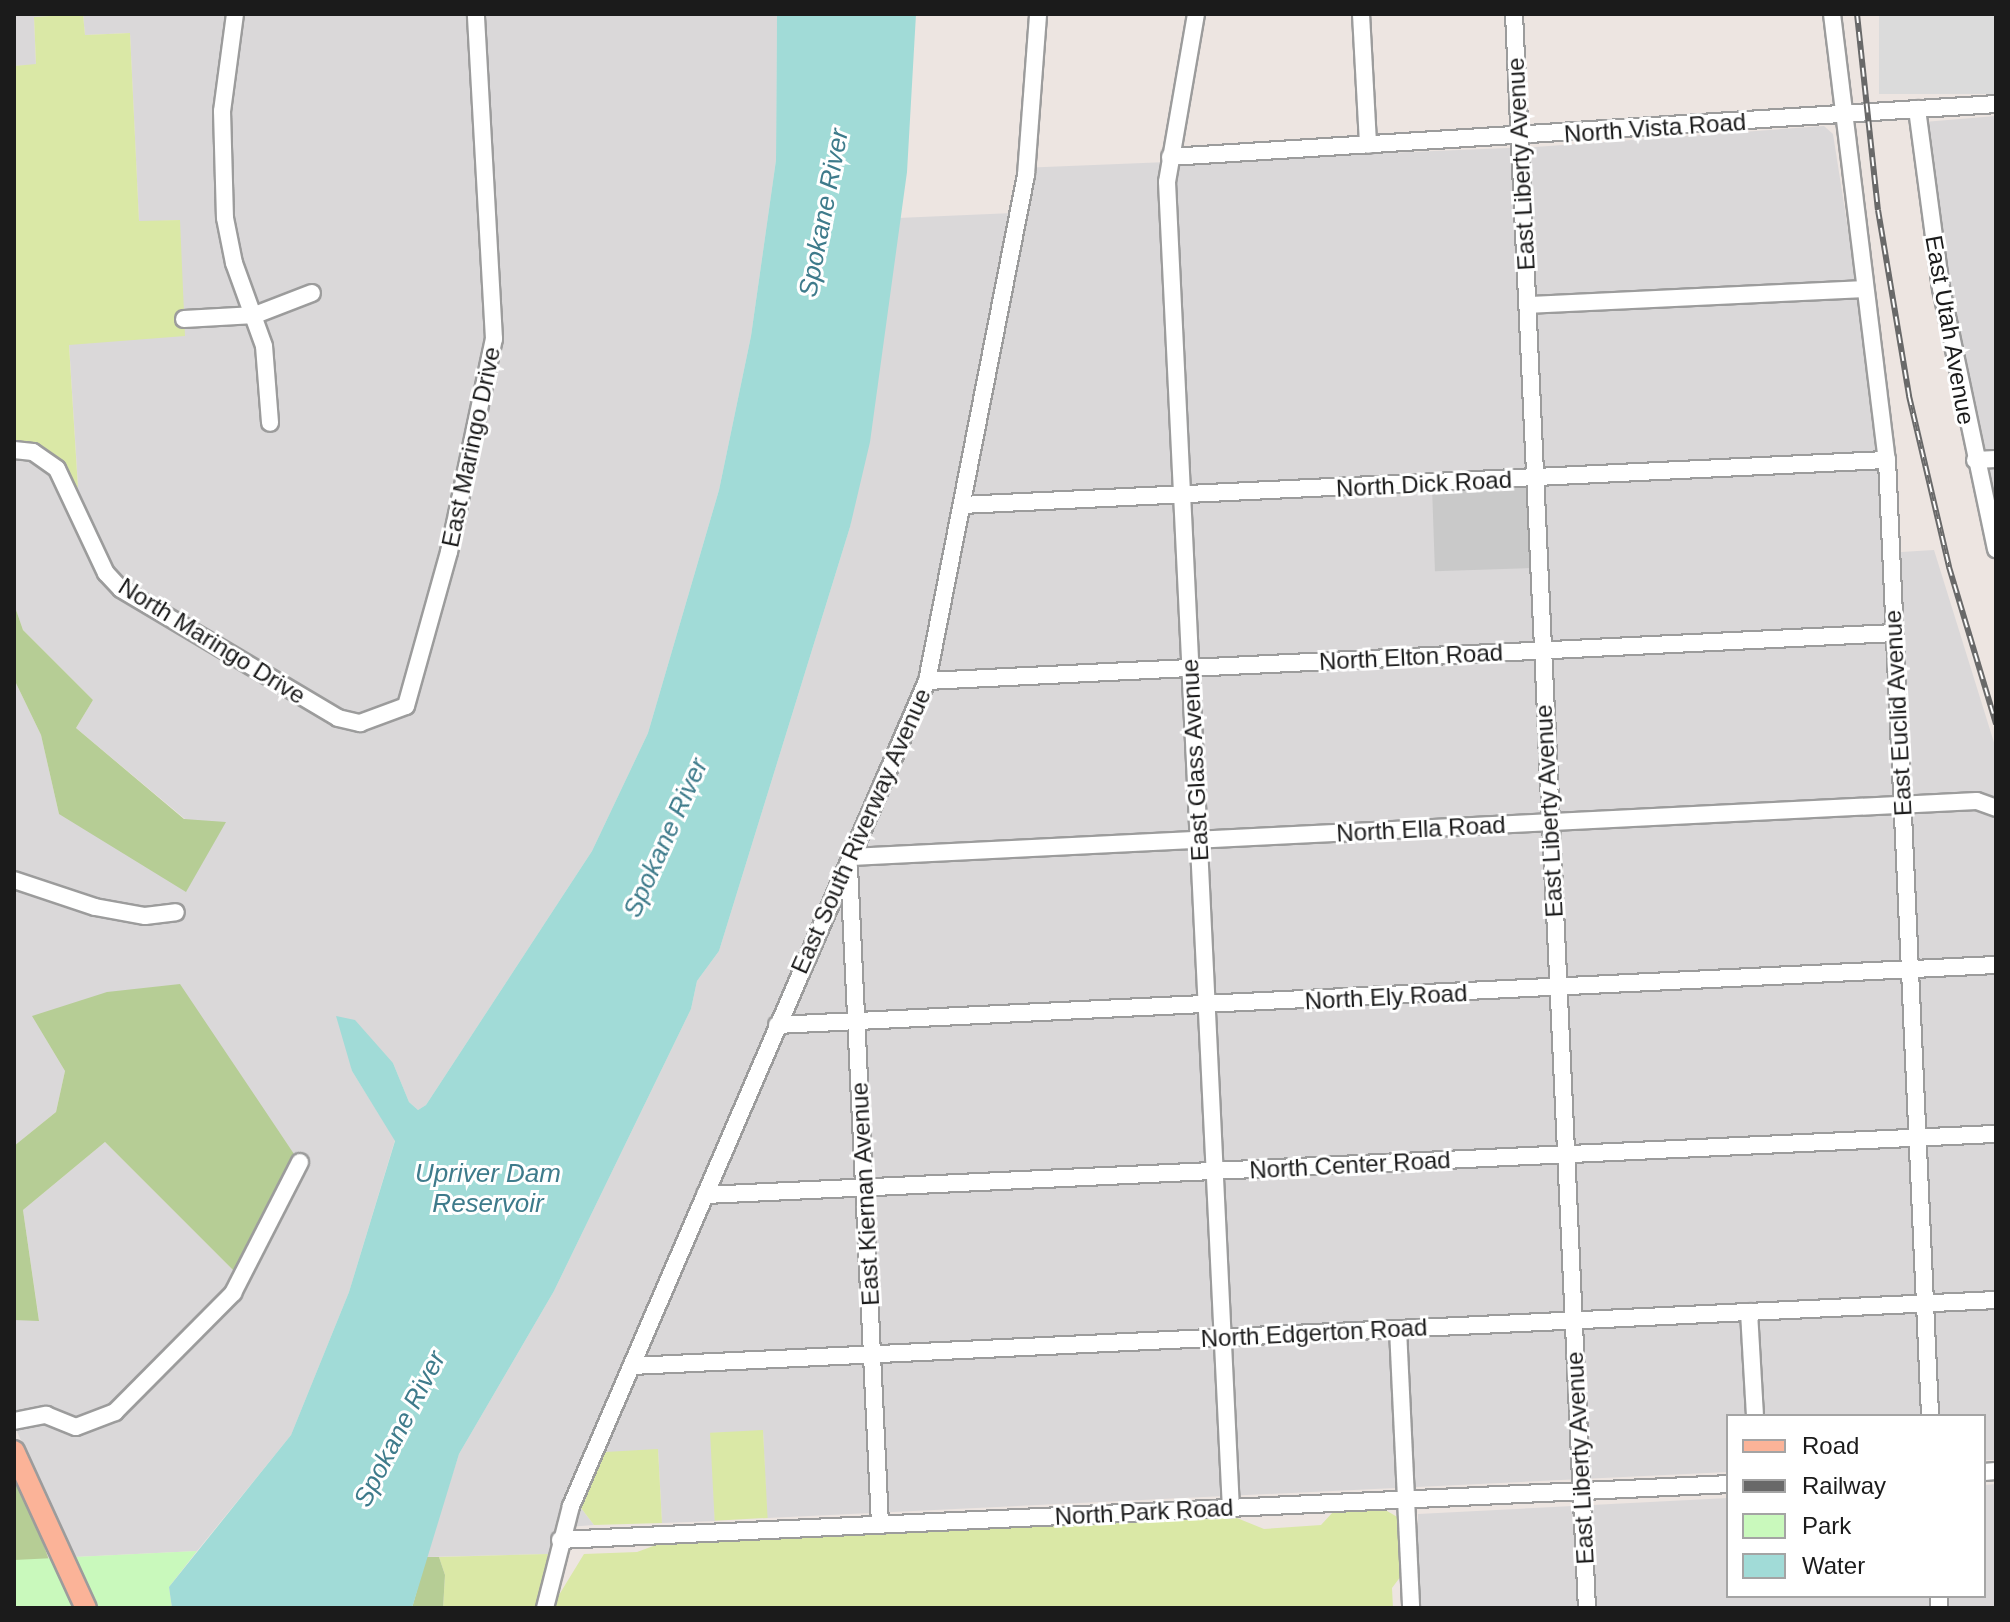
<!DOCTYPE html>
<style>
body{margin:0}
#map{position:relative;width:2010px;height:1622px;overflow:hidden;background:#ede5e1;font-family:Helvetica,sans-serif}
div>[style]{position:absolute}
.residential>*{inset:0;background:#dad8d9}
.religious>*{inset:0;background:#c9c9c9;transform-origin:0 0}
.grass>*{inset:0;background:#dae8a6;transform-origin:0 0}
.forest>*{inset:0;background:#b6cd95}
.park>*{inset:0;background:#c9f9bc}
.parking>*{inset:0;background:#dbdbdb;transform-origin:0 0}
.water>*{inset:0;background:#a1dbd7}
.roads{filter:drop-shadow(2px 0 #9c9c9c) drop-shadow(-2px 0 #9c9c9c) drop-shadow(0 2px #9c9c9c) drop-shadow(0 -2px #9c9c9c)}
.minor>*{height:16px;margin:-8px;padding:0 8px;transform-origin:8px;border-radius:8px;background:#fff}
.major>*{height:20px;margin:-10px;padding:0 10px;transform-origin:10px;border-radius:10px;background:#fbb398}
.rail>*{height:6px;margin-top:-3px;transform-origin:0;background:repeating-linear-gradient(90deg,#fff 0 9px,#696969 0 18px);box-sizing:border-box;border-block:2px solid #696969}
span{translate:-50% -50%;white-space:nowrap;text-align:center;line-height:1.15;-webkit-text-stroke:6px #fff;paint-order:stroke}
.street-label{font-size:24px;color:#1b1b1b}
.water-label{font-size:26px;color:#3e7b8b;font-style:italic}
.frame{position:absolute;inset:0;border:16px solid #1b1b1b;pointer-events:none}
.legend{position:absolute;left:1726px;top:1414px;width:260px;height:184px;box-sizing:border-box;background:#fff;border:2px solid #a4a4a4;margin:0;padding:10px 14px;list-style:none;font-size:24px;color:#1b1b1b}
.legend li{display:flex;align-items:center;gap:16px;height:40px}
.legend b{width:40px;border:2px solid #a4a4a4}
</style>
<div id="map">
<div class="residential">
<div style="clip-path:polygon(14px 14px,777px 14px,776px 160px,751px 336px,719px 490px,648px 733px,592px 851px,426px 1105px,418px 1110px,409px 1102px,393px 1063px,345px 1034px,352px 1071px,395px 1140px,349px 1292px,291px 1435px,197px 1551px,74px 1557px,14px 1425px,14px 1320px,39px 1320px,23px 1210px,105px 1142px,236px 1273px,33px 1017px,65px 1071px,56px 1112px,14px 1146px,14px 679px,41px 735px,59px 814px,185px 819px,76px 728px,93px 700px,23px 630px,14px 604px,14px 444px,60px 461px,78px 486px,69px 344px,180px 220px,139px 222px,130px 33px,85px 35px,83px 15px,34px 17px,36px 65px,14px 66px)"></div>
<div style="clip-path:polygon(1996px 116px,1996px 526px,1945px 286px,1924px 122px)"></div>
<div style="clip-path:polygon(1824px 126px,1833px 134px,1879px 427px,1885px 553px,1934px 550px,1996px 749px,1996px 1460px,1984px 1460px,1984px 1416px,1728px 1416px,1728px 1472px,767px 1518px,763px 1431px,711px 1433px,715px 1521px,662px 1523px,658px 1449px,581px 1508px,594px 1525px,555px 1528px,548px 1554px,426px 1557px,459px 1454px,554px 1291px,691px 1009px,697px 981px,719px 951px,850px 527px,898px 218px,1013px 213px,1020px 168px,1535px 147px)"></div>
<div style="clip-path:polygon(1996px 1484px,1996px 1608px,1417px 1608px,1418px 1514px,1728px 1498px,1728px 1596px,1984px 1596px,1984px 1485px)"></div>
</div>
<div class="religious">
<div style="left:1529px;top:485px;width:83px;height:97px;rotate:88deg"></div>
</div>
<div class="grass">
<div style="clip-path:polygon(83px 14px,85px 35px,130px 33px,139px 221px,180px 220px,185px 336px,69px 345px,78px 488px,60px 461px,14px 444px,14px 66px,36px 64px,34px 17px)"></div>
<div style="left:763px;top:1430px;width:88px;height:53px;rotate:87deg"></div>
<div style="clip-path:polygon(658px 1449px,662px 1523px,594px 1525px,581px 1508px,605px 1452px)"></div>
<div style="clip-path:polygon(1382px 1508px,1399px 1518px,1404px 1572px,1392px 1588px,1393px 1608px,551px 1608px,584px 1554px,637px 1552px,667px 1541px,1232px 1516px,1264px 1529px,1321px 1525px,1333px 1512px)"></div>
<div style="clip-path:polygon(548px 1554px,538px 1608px,443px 1608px,445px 1575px,439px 1557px)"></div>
</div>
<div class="forest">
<div style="clip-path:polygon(14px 604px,23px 630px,93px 700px,76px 728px,184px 819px,226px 822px,186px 892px,59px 814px,41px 735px,14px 679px)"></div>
<div style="clip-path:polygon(180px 984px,296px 1157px,236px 1273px,105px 1142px,23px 1210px,39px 1321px,14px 1320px,14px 1146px,56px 1112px,65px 1071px,32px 1016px,107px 992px)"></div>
<div style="clip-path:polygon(14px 1477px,37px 1526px,66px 1608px,14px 1608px)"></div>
<div style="clip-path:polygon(426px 1557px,439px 1557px,445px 1575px,443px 1608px,412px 1608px)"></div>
</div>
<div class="park">
<div style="clip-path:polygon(197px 1551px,169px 1587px,172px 1608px,14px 1608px,14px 1560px)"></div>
</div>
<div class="parking">
<div style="left:1879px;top:14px;width:117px;height:80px"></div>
</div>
<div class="water">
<div style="clip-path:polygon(777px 14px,916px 14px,907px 172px,870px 442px,850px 527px,719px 951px,697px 981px,691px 1009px,554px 1291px,459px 1454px,412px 1608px,172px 1608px,169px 1587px,291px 1435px,349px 1292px,395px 1141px,352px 1071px,336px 1016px,355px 1020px,393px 1063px,409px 1102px,418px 1110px,426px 1105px,592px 851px,648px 733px,719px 490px,751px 336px,776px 160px)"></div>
</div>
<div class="roads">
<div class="minor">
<div style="left:235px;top:14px;width:98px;rotate:97.6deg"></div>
<div style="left:222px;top:111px;width:107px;rotate:88.4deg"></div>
<div style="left:225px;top:218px;width:46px;rotate:78.7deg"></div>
<div style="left:234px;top:263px;width:88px;rotate:70.1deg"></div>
<div style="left:264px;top:346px;width:77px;rotate:85.5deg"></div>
<div style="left:1196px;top:14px;width:170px;rotate:99.8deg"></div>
<div style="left:1167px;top:182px;width:1328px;rotate:87.24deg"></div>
<div style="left:1361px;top:14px;width:131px;rotate:86.9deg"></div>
<div style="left:1514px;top:14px;width:1596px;rotate:87.38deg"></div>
<div style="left:1832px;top:14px;width:449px;rotate:83deg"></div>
<div style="left:1887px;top:460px;width:957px;rotate:87.42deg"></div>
<div style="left:1917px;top:109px;width:181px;rotate:82.4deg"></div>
<div style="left:1941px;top:288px;width:267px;rotate:78.1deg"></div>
<div style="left:1170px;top:157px;width:828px;rotate:-3.67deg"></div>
<div style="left:1528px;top:305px;width:335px;rotate:-2.7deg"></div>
<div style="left:184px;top:319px;width:71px;rotate:-3.2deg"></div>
<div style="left:255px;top:315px;width:61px;rotate:-21.1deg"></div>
<div style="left:14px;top:450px;width:19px;rotate:6deg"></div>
<div style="left:33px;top:452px;width:29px;rotate:35deg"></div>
<div style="left:57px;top:469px;width:115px;rotate:64.8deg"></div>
<div style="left:106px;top:573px;width:22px;rotate:47deg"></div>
<div style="left:121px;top:589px;width:252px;rotate:30.7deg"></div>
<div style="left:338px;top:718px;width:23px;rotate:13deg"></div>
<div style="left:360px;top:723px;width:49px;rotate:-20.3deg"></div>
<div style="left:406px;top:706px;width:160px;rotate:-74.4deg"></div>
<div style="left:449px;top:552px;width:218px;rotate:-78.1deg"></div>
<div style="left:494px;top:339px;width:325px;rotate:-93.2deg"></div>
<div style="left:1975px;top:460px;width:21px;rotate:-3deg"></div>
<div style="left:962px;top:505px;width:926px;rotate:-2.79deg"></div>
<div style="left:927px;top:681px;width:968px;rotate:-2.84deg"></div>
<div style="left:851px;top:857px;width:1127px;rotate:-2.85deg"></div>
<div style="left:1977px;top:801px;width:20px;rotate:20deg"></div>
<div style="left:849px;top:867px;width:659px;rotate:87.3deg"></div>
<div style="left:14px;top:880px;width:85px;rotate:18.4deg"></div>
<div style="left:95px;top:907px;width:51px;rotate:10.2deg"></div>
<div style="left:145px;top:916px;width:31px;rotate:-7deg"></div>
<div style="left:777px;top:1025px;width:1220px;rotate:-2.82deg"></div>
<div style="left:705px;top:1195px;width:1292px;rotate:-2.71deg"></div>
<div style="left:1749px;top:1312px;width:104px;rotate:86.7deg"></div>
<div style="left:1398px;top:1329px;width:279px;rotate:87.3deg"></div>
<div style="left:632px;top:1366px;width:1366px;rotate:-2.77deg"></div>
<div style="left:14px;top:1421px;width:33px;rotate:-11deg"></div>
<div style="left:46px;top:1415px;width:32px;rotate:22deg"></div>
<div style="left:76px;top:1427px;width:42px;rotate:-21deg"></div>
<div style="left:115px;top:1412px;width:168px;rotate:-45.2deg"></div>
<div style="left:233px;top:1293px;width:147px;rotate:-62.9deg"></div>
<div style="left:1984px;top:1472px;width:12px;rotate:-5deg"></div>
<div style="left:560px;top:1540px;width:1169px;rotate:-2.74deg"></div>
<div style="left:1939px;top:1596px;width:12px;rotate:90deg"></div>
<div style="left:545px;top:1608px;width:105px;rotate:-75.7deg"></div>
<div style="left:571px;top:1506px;width:899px;rotate:-66.66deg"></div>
<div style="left:927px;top:681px;width:516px;rotate:-78.93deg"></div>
<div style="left:1026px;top:175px;width:161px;rotate:-85.7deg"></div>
</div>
<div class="major">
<div style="left:14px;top:1451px;width:173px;rotate:65.4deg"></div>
</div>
</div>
<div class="rail">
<div style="left:1857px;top:14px;width:197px;rotate:83.9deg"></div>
<div style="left:1878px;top:210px;width:189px;rotate:80.5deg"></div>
<div style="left:1909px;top:396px;width:176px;rotate:76.8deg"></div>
<div style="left:1949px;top:567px;width:164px;rotate:73.3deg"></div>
</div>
<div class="street-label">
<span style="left:1655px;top:128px;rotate:-4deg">North Vista Road</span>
<span style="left:1521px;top:164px;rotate:-93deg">East Liberty Avenue</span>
<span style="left:1950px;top:330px;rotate:80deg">East Utah Avenue</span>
<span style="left:471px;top:447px;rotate:-78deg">East Maringo Drive</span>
<span style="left:1424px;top:484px;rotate:-3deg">North Dick Road</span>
<span style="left:212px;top:641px;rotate:32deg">North Maringo Drive</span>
<span style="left:1411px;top:657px;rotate:-3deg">North Elton Road</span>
<span style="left:1898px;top:713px;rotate:-93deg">East Euclid Avenue</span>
<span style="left:1195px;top:760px;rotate:-93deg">East Glass Avenue</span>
<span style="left:1549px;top:811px;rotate:-93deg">East Liberty Avenue</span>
<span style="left:1421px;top:829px;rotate:-3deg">North Ella Road</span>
<span style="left:861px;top:831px;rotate:-66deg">East South Riverway Avenue</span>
<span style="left:1386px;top:997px;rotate:-3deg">North Ely Road</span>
<span style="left:1350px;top:1165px;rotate:-3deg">North Center Road</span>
<span style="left:865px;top:1194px;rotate:-93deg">East Kiernan Avenue</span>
<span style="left:1314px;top:1333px;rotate:-3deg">North Edgerton Road</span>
<span style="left:1580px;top:1458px;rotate:-93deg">East Liberty Avenue</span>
<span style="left:1144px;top:1512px;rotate:-3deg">North Park Road</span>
</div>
<div class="water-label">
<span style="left:824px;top:213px;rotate:-79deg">Spokane River</span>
<span style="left:666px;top:838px;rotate:-66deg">Spokane River</span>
<span style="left:488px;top:1189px">Upriver Dam<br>Reservoir</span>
<span style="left:400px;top:1429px;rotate:-63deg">Spokane River</span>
</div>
<div class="frame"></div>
<ul class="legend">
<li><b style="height:10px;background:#fbb398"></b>Road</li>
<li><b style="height:10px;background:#696969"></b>Railway</li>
<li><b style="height:22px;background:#c9f9bc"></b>Park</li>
<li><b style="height:22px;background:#a1dbd7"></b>Water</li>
</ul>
</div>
